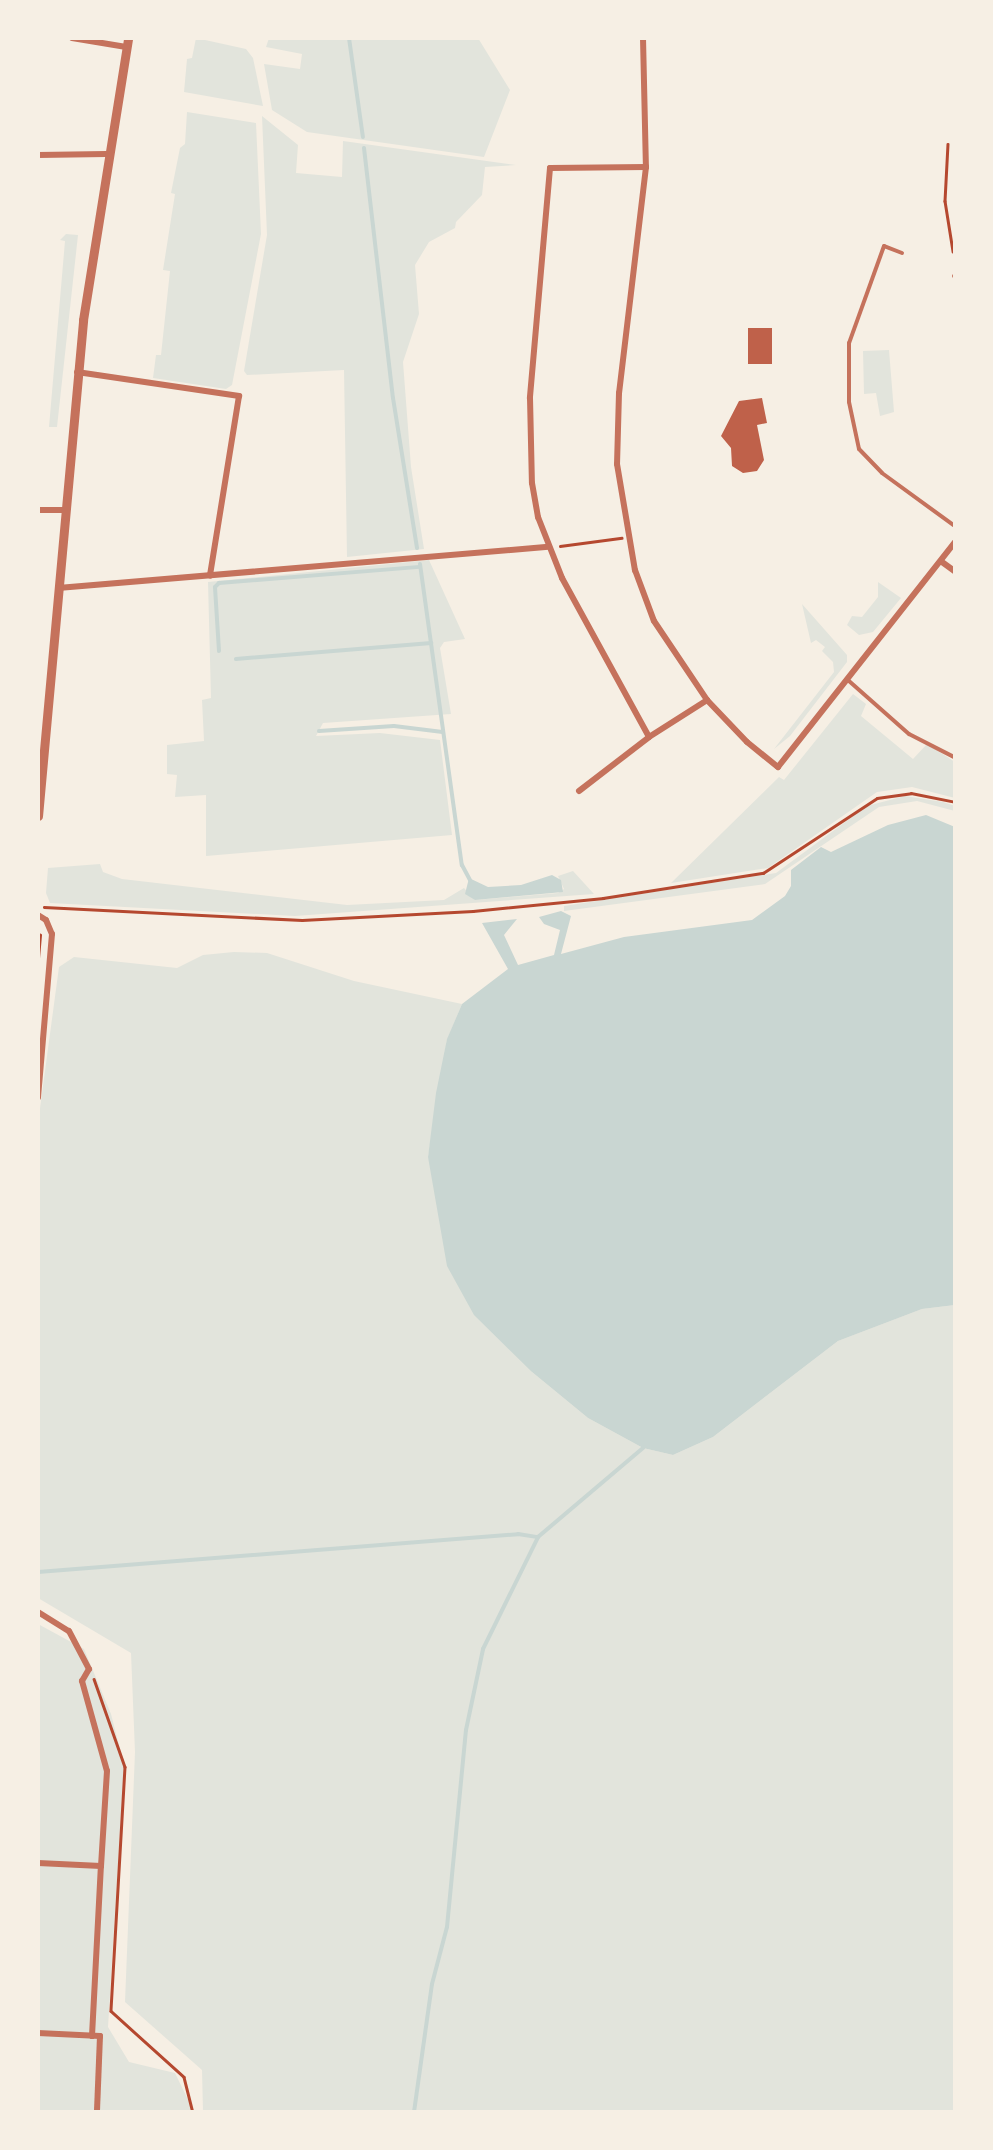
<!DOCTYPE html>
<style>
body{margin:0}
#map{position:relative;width:993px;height:2150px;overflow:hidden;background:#f6efe4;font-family:Spectral,serif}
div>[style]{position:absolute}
.green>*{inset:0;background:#e2e4dc}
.water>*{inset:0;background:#c9d6d2}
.stream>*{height:4px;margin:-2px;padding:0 2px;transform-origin:2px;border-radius:2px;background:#c9d6d2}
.building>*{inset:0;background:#bf614a;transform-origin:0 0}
.path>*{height:2.5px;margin:-1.25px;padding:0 1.25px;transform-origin:1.25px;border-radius:1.25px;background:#b5482f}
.service>*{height:4px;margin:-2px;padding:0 2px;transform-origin:2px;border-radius:2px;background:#c5725c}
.minor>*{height:6px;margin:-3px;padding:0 3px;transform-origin:3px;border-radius:3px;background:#c5725c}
.tertiary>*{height:9px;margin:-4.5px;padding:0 4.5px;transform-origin:4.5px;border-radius:4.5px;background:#c5725c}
span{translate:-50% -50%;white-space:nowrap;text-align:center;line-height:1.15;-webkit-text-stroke:8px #f6efe4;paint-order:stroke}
.frame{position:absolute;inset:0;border:40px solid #f6efe4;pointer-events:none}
</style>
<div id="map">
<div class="green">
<div style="clip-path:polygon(196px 38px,246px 49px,253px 58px,263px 106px,184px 92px,187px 59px,192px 58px)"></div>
<div style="clip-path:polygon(269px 38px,478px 38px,510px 90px,484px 157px,307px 132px,272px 110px,264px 64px,300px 69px,302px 54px,266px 47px)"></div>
<div style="clip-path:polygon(187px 112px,256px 123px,261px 234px,232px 385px,226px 389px,153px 378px,156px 355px,161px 355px,170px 271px,163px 270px,175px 194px,171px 193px,180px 148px,185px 144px)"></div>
<div style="clip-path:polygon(262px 116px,298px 145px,296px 173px,342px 177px,343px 141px,516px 165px,485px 167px,482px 195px,456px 222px,455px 228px,429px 242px,415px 265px,419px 314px,403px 362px,411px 467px,424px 549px,347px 557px,344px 370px,247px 375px,244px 371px,267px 235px)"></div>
<div style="clip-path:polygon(66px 234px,78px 235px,57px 427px,49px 427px,65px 241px,60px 240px)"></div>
<div style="clip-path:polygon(889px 350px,894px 412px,880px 416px,876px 393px,864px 394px,863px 351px)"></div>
<div style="clip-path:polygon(429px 560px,465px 639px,444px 642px,440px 648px,451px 714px,323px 723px,316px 736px,380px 733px,440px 740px,452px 835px,206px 856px,206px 795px,175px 797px,177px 775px,167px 774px,167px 745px,204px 741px,202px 700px,211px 698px,208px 582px)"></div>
<div style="clip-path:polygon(878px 582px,901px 598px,873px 632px,859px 635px,847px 625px,852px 616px,862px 617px,878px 597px)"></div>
<div style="clip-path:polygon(802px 604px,847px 655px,847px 662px,790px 736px,774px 749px,834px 672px,833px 662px,822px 651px,825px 647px,816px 640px,811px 643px)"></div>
<div style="clip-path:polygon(853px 694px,866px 704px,861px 716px,913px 759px,927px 744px,955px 762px,955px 798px,912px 787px,877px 792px,768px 868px,671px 883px,779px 777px,784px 780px)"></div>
<div style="clip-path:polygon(905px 796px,943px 802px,955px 806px,955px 811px,917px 801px,879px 807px,765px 884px,564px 911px,564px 906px,776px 873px,867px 806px)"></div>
<div style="clip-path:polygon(100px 864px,103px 872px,122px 879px,347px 905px,444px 900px,464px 888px,475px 900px,558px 893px,564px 889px,558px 876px,573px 871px,594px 894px,295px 916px,50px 903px,46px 893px,48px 868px)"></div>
<div style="clip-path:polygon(234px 952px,267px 953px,354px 981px,462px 1004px,447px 1040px,428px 1157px,532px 1372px,588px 1418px,643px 1448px,673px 1455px,713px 1437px,838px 1341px,922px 1309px,955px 1305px,955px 2112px,203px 2112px,202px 2070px,125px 2002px,135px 1752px,131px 1653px,38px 1598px,38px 1123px,59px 967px,74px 957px,177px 968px,203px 955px)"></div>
<div style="clip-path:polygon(38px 1624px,84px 1649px,111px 1714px,124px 1765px,108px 2027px,129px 2062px,175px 2073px,194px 2112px,38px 2112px)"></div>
</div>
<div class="water">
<div style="clip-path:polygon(926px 815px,955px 827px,955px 1305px,922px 1309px,838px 1341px,713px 1437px,673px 1455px,643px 1448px,588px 1418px,532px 1372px,474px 1315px,447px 1266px,428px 1157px,436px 1093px,447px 1039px,462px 1004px,508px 969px,482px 923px,517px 919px,504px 935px,518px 965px,554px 955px,560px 930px,544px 924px,539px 917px,561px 911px,571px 916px,561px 954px,624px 937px,752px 920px,785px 896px,791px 886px,791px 870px,821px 847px,831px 852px,888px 825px)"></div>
<div style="clip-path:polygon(552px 875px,561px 880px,563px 892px,475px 900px,465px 894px,469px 878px,488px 887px,521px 885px)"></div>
</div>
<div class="stream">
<div style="left:349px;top:38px;width:100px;rotate:82deg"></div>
<div style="left:364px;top:148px;width:252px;rotate:83.4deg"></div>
<div style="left:393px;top:398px;width:152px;rotate:80.9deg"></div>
<div style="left:420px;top:564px;width:304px;rotate:82.1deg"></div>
<div style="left:462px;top:865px;width:17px;rotate:62deg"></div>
<div style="left:219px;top:651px;width:64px;rotate:-93.6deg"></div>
<div style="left:215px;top:587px;width:6px;rotate:-45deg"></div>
<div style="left:219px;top:583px;width:201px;rotate:-4.6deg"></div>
<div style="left:236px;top:659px;width:196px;rotate:-4.7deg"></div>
<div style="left:319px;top:731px;width:75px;rotate:-3.8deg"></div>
<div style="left:394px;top:726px;width:49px;rotate:7deg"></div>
<div style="left:38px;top:1572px;width:482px;rotate:-4.5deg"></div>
<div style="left:518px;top:1534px;width:20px;rotate:9deg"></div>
<div style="left:414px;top:2112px;width:129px;rotate:-82deg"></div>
<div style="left:432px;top:1984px;width:59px;rotate:-75.3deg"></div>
<div style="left:447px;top:1927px;width:198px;rotate:-84.5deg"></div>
<div style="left:466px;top:1730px;width:83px;rotate:-78.1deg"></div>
<div style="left:483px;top:1649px;width:125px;rotate:-63.8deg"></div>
<div style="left:538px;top:1537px;width:138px;rotate:-40.3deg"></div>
</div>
<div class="building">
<div style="left:748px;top:328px;width:24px;height:36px"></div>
<div style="clip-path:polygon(762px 398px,767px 423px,757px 425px,764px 460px,757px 471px,743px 473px,732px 466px,731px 448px,721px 436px,739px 401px)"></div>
</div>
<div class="path">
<div style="left:948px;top:144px;width:57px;rotate:93deg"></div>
<div style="left:945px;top:201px;width:51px;rotate:80.9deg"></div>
<div style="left:560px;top:546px;width:62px;rotate:-7.5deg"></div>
<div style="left:44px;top:907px;width:258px;rotate:2.9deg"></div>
<div style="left:302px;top:920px;width:171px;rotate:-3deg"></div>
<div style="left:473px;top:911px;width:131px;rotate:-5.7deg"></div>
<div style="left:603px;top:898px;width:162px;rotate:-8.9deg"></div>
<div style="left:763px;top:873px;width:136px;rotate:-33.3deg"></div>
<div style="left:877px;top:798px;width:34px;rotate:-8deg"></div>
<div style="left:911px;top:793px;width:46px;rotate:11.3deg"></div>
<div style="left:38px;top:958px;width:23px;rotate:-85deg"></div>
<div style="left:94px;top:1679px;width:93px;rotate:70.6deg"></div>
<div style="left:125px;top:1767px;width:244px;rotate:93.3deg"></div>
<div style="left:111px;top:2011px;width:98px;rotate:42.1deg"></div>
<div style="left:184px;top:2077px;width:36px;rotate:76deg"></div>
</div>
<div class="service">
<div style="left:902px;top:253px;width:19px;rotate:-159deg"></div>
<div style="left:884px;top:246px;width:103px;rotate:109.8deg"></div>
<div style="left:849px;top:343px;width:59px;rotate:90deg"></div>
<div style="left:849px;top:402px;width:48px;rotate:78deg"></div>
<div style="left:859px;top:449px;width:33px;rotate:46deg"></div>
<div style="left:882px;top:473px;width:92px;rotate:36.1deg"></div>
<div style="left:954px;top:276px;width:2px"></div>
<div style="left:849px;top:681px;width:80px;rotate:41.5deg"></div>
<div style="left:909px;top:734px;width:53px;rotate:27.1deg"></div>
</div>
<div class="minor">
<div style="left:72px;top:38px;width:55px;rotate:9.5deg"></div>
<div style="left:643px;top:38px;width:129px;rotate:88.7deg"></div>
<div style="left:646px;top:167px;width:228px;rotate:96.8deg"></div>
<div style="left:619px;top:393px;width:71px;rotate:91.6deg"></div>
<div style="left:617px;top:464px;width:108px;rotate:80.4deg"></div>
<div style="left:635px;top:570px;width:54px;rotate:69.6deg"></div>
<div style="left:654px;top:621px;width:95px;rotate:56.1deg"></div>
<div style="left:707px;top:700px;width:58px;rotate:46.4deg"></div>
<div style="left:747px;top:742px;width:40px;rotate:39deg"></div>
<div style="left:778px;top:767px;width:288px;rotate:-51.8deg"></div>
<div style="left:38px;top:155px;width:68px;rotate:-0.8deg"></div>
<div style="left:646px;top:167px;width:96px;rotate:179.4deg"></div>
<div style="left:550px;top:168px;width:231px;rotate:95deg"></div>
<div style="left:530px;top:398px;width:85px;rotate:88.7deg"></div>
<div style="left:532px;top:483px;width:35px;rotate:80deg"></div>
<div style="left:538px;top:517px;width:66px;rotate:68.5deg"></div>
<div style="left:562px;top:578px;width:181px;rotate:61.3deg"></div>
<div style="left:649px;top:737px;width:69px;rotate:-32.5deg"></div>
<div style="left:77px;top:372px;width:164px;rotate:8.4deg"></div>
<div style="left:239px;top:396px;width:182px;rotate:99.2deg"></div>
<div style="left:38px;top:510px;width:27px"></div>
<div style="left:942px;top:562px;width:17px;rotate:36deg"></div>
<div style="left:58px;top:588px;width:492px;rotate:-4.8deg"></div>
<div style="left:579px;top:791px;width:88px;rotate:-37.6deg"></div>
<div style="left:38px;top:915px;width:9px;rotate:32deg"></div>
<div style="left:46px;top:920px;width:15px;rotate:67deg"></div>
<div style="left:52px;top:934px;width:164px;rotate:94.9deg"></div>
<div style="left:38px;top:1612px;width:36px;rotate:32deg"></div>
<div style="left:69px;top:1631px;width:43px;rotate:62.2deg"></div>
<div style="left:89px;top:1669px;width:14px;rotate:120deg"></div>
<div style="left:82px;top:1681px;width:93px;rotate:74.5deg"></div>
<div style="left:107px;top:1771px;width:95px;rotate:93.6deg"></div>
<div style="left:101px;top:1866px;width:63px;rotate:-177.3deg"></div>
<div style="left:38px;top:2033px;width:62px;rotate:2.8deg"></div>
<div style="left:100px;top:2036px;width:76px;rotate:92.3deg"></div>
<div style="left:92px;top:2036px;width:170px;rotate:-87deg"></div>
</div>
<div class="tertiary">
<div style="left:38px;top:816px;width:498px;rotate:-84.8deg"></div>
<div style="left:83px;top:320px;width:286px;rotate:-80.9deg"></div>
</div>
<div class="frame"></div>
</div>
